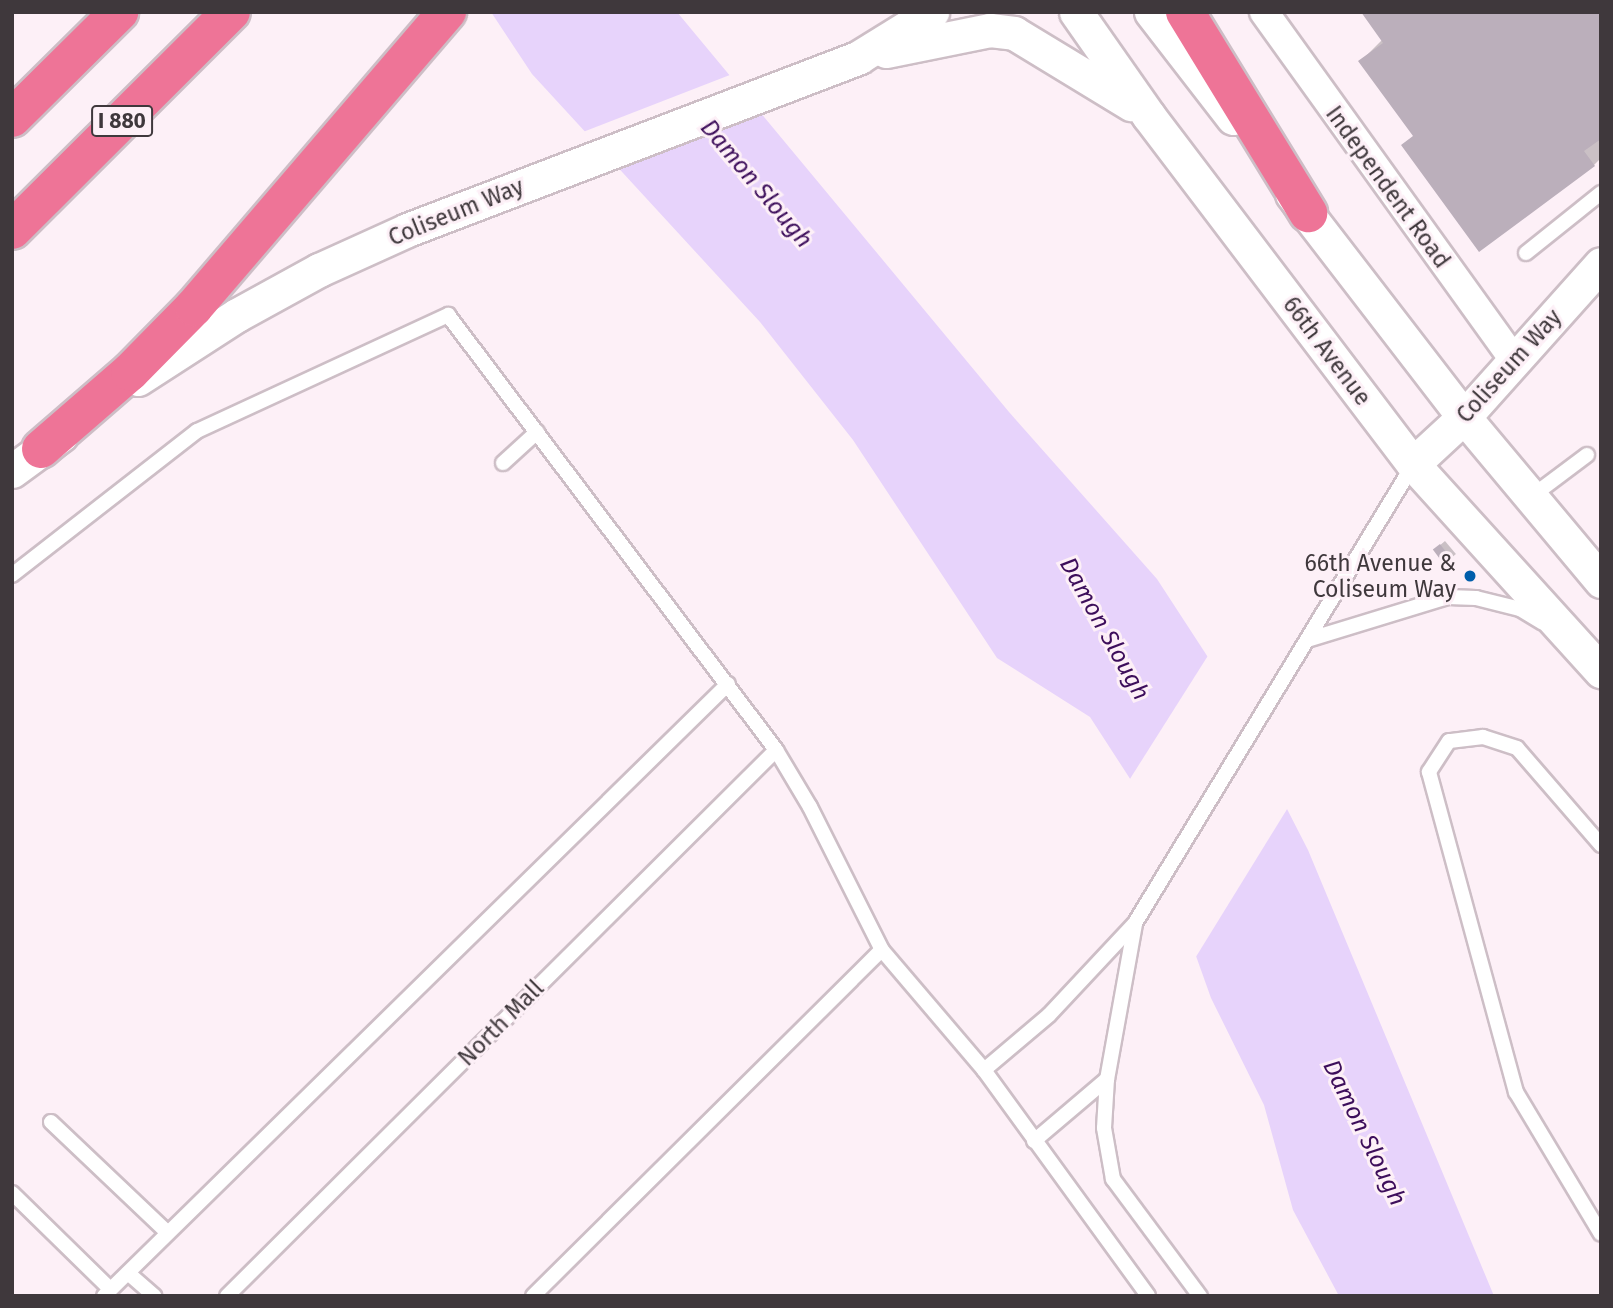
<!DOCTYPE html>
<style>
body{margin:0}
#map{position:relative;width:1613px;height:1308px;overflow:hidden;background:#fdf0f7;font-family:"Fira Sans",sans-serif}
div>[style]{position:absolute}
.water>*{inset:0;background:#e7d3fb}
.pier>*{inset:0;background:#fdf0f7}
.shadow>*{inset:0;background:#0003;transform-origin:0 0}
.building>*{inset:0;background:#bbafbb;transform-origin:0 0}
.roads{filter:drop-shadow(2px 0 #cdbec6) drop-shadow(-2px 0 #cdbec6) drop-shadow(0 2px #cdbec6) drop-shadow(0 -2px #cdbec6)}
.service>*{height:14px;margin:-7px;padding:0 7px;transform-origin:7px;border-radius:7px;background:#fff}
.minor>*{height:28px;margin:-14px;padding:0 14px;transform-origin:14px;border-radius:14px;background:#fff}
.tertiary>*{height:33px;margin:-16.5px;padding:0 16.5px;transform-origin:16.5px;border-radius:16.5px;background:#fff}
.motorway>*{height:38px;margin:-19px;padding:0 19px;transform-origin:19px;border-radius:19px;background:#ee7497}
.dots>*{width:19px;height:19px;translate:-50% -50%;box-sizing:border-box;border:4px solid #fdf0f7;border-radius:50%}
span{translate:-50% -50%;white-space:nowrap;text-align:center;line-height:1.15;-webkit-text-stroke:6px #fdf0f7;paint-order:stroke}
.shield-label span{padding:2px 5px;background:#fdf0f7;border:2px solid;border-radius:5px;-webkit-text-stroke-width:0}
.shield-label{font-size:21px;color:#3f383c;font-weight:700}
.street-label{font-size:23px;color:#3f383c}
.poi-label{font-size:23px;color:#3f383c}
.right{translate:-100% -50%;text-align:right}
.water-label{font-size:24px;color:#3d0e5b;font-style:italic}
.frame{position:absolute;inset:0;border:14px solid #3f383c;pointer-events:none}
</style>
<div id="map">
<div class="water">
<div style="clip-path:polygon(491px 12px,677px 12px,1009px 412px,1157px 579px,1215px 668px,1308px 850px,1494px 1296px,1339px 1296px,1293px 1210px,1264px 1105px,1211px 998px,1136px 788px,1090px 717px,997px 658px,853px 440px,760px 322px,532px 74px)"></div>
</div>
<div class="pier">
<div style="clip-path:polygon(735px 73px,765px 111px,617px 168px,583px 132px)"></div>
<div style="clip-path:polygon(1209px 654px,1289px 806px,1194px 960px,1128px 782px)"></div>
</div>
<div class="shadow">
<div style="clip-path:polygon(1601px 12px,1601px 158px,1594px 165px,1414px 135px,1361px 61px,1383px 39px)"></div>
<div style="left:1445px;top:541px;width:17px;height:12px;rotate:50deg"></div>
</div>
<div class="building">
<div style="clip-path:polygon(1361px 12px,1601px 12px,1601px 139px,1584px 151px,1595px 166px,1479px 252px,1401px 145px,1413px 136px,1358px 61px,1383px 43px)"></div>
<div style="left:1440px;top:544px;width:20px;height:9px;rotate:53deg"></div>
</div>
<div class="roads">
<div class="service">
<div style="left:1526px;top:253px;width:96px;rotate:-38.7deg"></div>
<div style="left:503px;top:463px;width:46px;rotate:-42.4deg"></div>
<div style="left:1531px;top:497px;width:70px;rotate:-36.9deg"></div>
<div style="left:12px;top:575px;width:234px;rotate:-37.9deg"></div>
<div style="left:197px;top:431px;width:277px;rotate:-24.8deg"></div>
<div style="left:448px;top:315px;width:545px;rotate:52.98deg"></div>
<div style="left:776px;top:750px;width:66px;rotate:59.2deg"></div>
<div style="left:810px;top:807px;width:160px;rotate:63.3deg"></div>
<div style="left:882px;top:950px;width:157px;rotate:49.6deg"></div>
<div style="left:984px;top:1070px;width:279px;rotate:54deg"></div>
<div style="left:1307px;top:640px;width:147px;rotate:-17deg"></div>
<div style="left:1448px;top:597px;width:28px;rotate:2deg"></div>
<div style="left:1476px;top:598px;width:45px;rotate:14deg"></div>
<div style="left:1520px;top:609px;width:26px;rotate:31deg"></div>
<div style="left:1601px;top:845px;width:128px;rotate:-130.9deg"></div>
<div style="left:1517px;top:748px;width:36px;rotate:-162deg"></div>
<div style="left:1483px;top:737px;width:34px;rotate:173deg"></div>
<div style="left:1449px;top:741px;width:37px;rotate:123deg"></div>
<div style="left:1429px;top:772px;width:332px;rotate:74.8deg"></div>
<div style="left:1516px;top:1092px;width:165px;rotate:59.1deg"></div>
<div style="left:1135px;top:924px;width:158px;rotate:100.2deg"></div>
<div style="left:1107px;top:1079px;width:49px;rotate:93.5deg"></div>
<div style="left:1104px;top:1128px;width:52px;rotate:80deg"></div>
<div style="left:1113px;top:1179px;width:146px;rotate:53.4deg"></div>
<div style="left:984px;top:1070px;width:85px;rotate:-40.2deg"></div>
<div style="left:1049px;top:1015px;width:126px;rotate:-46.9deg"></div>
<div style="left:1135px;top:923px;width:536px;rotate:-58.74deg"></div>
<div style="left:51px;top:1122px;width:161px;rotate:43.5deg"></div>
<div style="left:1034px;top:1141px;width:96px;rotate:-40.3deg"></div>
<div style="left:12px;top:1193px;width:137px;rotate:44.4deg"></div>
<div style="left:128px;top:1273px;width:35px;rotate:41deg"></div>
<div style="left:104px;top:1296px;width:874px;rotate:-44.44deg"></div>
<div style="left:227px;top:1296px;width:774px;rotate:-44.84deg"></div>
<div style="left:533px;top:1296px;width:491px;rotate:-44.8deg"></div>
</div>
<div class="minor">
<div style="left:1264px;top:12px;width:428px;rotate:54.3deg"></div>
</div>
<div class="tertiary">
<div style="left:1076px;top:12px;width:126px;rotate:55deg"></div>
<div style="left:1148px;top:115px;width:438px;rotate:52.8deg"></div>
<div style="left:1413px;top:464px;width:280px;rotate:47.8deg"></div>
<div style="left:1151px;top:12px;width:134px;rotate:52.3deg"></div>
<div style="left:886px;top:51px;width:106px;rotate:-11.4deg"></div>
<div style="left:990px;top:30px;width:24px;rotate:7deg"></div>
<div style="left:1014px;top:33px;width:137px;rotate:31.3deg"></div>
<div style="left:1292px;top:194px;width:282px;rotate:52.4deg"></div>
<div style="left:1464px;top:417px;width:214px;rotate:50.1deg"></div>
<div style="left:138px;top:379px;width:118px;rotate:-32.9deg"></div>
<div style="left:237px;top:315px;width:94px;rotate:-28.8deg"></div>
<div style="left:319px;top:270px;width:97px;rotate:-24.4deg"></div>
<div style="left:407px;top:230px;width:484px;rotate:-20.9deg"></div>
<div style="left:859px;top:57px;width:86px;rotate:-31.7deg"></div>
<div style="left:1413px;top:464px;width:69px;rotate:-42.7deg"></div>
<div style="left:1464px;top:417px;width:205px;rotate:-48.2deg"></div>
<div style="left:12px;top:471px;width:61px;rotate:-36.3deg"></div>
</div>
<div class="motorway">
<div style="left:1185px;top:12px;width:236px;rotate:58.5deg"></div>
<div style="left:12px;top:118px;width:151px;rotate:-44.7deg"></div>
<div style="left:12px;top:230px;width:309px;rotate:-44.9deg"></div>
<div style="left:41px;top:449px;width:118px;rotate:-40.9deg"></div>
<div style="left:130px;top:372px;width:91px;rotate:-45.4deg"></div>
<div style="left:194px;top:307px;width:389px;rotate:-49.4deg"></div>
</div>
</div>
<div class="dots">
<div style="left:1470px;top:576px;background:#005eab"></div>
</div>
<div class="shield-label">
<span style="left:122px;top:121px">I 880</span>
</div>
<div class="street-label">
<span style="left:1388px;top:187px;rotate:54deg">Independent Road</span>
<span style="left:456px;top:212px;rotate:-22deg">Coliseum Way</span>
<span style="left:1327px;top:351px;rotate:53deg">66th Avenue</span>
<span style="left:1509px;top:366px;rotate:-48deg">Coliseum Way</span>
<span style="left:501px;top:1023px;rotate:-45deg">North Mall</span>
</div>
<div class="poi-label">
<span class="right" style="left:1456px;top:576px">66th Avenue &amp;<br>Coliseum Way</span>
</div>
<div class="water-label">
<span style="left:756px;top:184px;rotate:50deg">Damon Slough</span>
<span style="left:1104px;top:629px;rotate:61deg">Damon Slough</span>
<span style="left:1364px;top:1133px;rotate:64deg">Damon Slough</span>
</div>
<div class="frame"></div>
</div>
